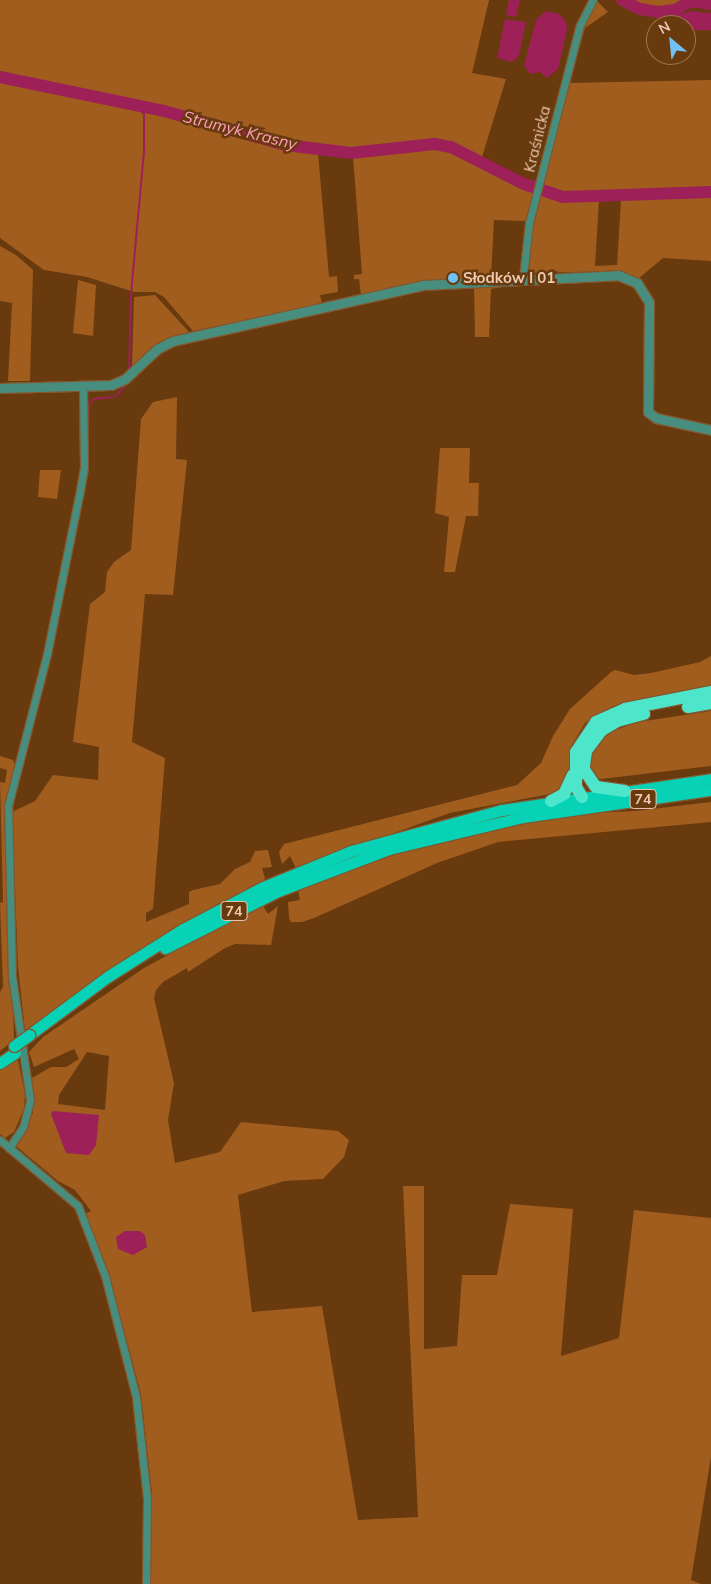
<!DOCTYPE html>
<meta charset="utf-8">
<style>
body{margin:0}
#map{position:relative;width:711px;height:1584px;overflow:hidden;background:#683a0e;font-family:Mulish,sans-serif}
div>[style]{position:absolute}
.green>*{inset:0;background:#a15d1e}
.water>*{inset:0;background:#9d2058}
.stream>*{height:2px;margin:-1px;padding:0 1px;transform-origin:1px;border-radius:1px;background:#9d2058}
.river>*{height:12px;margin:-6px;padding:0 6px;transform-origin:6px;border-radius:6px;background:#9d2058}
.roads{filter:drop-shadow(1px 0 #83572e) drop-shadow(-1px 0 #83572e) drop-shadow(0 1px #83572e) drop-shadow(0 -1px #83572e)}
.minor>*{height:7px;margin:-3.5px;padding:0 3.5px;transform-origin:3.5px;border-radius:3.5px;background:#488e7f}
.tertiary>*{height:9px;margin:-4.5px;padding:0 4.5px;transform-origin:4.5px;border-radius:4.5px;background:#488e7f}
.primary>*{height:11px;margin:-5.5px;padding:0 5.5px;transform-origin:5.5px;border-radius:5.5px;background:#07d2b6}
.motorway>*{height:12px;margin:-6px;padding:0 6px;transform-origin:6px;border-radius:6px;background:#4ee6cb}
.bridges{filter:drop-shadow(1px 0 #83572e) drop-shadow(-1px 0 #83572e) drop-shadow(0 1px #83572e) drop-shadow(0 -1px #83572e)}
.primary-bridge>*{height:11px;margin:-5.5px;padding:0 5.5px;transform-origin:5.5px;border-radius:5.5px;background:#07d2b6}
.dots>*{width:14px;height:14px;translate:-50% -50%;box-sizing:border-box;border:2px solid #683a0e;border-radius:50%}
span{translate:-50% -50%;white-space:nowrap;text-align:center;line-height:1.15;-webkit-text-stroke:5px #683a0e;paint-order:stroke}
.shield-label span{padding:1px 4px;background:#683a0e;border:1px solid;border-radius:4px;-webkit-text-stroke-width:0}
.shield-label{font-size:14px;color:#edcab0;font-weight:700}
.street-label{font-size:15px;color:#edcab0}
.poi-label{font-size:15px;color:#edcab0;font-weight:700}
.left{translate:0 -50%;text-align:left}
.water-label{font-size:16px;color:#ffa0c0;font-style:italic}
.north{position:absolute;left:646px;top:15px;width:50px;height:50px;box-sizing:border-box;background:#683a0e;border:1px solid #9d744f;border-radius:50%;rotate:332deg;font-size:14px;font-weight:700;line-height:20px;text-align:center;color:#edcab0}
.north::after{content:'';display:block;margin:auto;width:18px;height:22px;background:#71c1f5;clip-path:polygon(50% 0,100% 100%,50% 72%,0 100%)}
</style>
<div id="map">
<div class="green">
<div style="clip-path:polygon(0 0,489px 0,472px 73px,506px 79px,482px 157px,440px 141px,354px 149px,293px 142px,153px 106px,0 74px)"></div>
<div style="clip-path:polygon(596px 0,608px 12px,585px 28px,570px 83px,711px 80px,711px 191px,585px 197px,564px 196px,542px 189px,583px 24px)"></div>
<div style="clip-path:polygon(624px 0,711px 0,711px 4px,690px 1px,674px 10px,658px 12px,640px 9px)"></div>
<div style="clip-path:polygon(0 79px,164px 113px,286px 148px,318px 153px,329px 277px,337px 276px,338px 292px,320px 295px,322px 304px,193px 331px,164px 297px,155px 292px,134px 292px,87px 277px,44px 270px,0 238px)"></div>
<div style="clip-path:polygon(436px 147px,480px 165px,481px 163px,534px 189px,526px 221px,494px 220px,491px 278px,361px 295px,359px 279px,354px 279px,354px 275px,362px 274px,353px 156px)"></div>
<div style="clip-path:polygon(541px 192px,563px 199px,599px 200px,595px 266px,617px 265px,621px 200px,711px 194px,711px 261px,663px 258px,638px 279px,617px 271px,532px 273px,527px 269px,528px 252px)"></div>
<div style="clip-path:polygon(0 246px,16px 255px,33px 270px,30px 381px,8px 381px,12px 303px,0 301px)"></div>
<div style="clip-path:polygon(78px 280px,96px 285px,93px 336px,73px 333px)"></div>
<div style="clip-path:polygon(512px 285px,491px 289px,489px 337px,475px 337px,474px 286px)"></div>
<div style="clip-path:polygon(155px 295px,189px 332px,157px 343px,132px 367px,134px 297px)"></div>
<div style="clip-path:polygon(177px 397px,176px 459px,187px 460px,173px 595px,145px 594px,132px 742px,165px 758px,153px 909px,146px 913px,146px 922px,189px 904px,189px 892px,193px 890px,220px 884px,235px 869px,250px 862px,255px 851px,268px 850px,272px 867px,262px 868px,265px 878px,262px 883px,159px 938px,25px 1030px,18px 967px,12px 812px,35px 801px,53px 775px,98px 780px,99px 747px,73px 742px,90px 604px,105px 592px,107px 572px,114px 562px,131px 550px,141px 419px,153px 402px)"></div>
<div style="clip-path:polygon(440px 448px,470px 448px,469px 483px,479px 483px,478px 516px,466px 516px,455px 572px,444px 572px,449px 517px,435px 513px)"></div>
<div style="clip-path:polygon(40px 470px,61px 470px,57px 499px,38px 497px)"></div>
<div style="clip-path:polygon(711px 656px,711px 687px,613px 706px,585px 723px,572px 745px,568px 778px,562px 789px,555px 793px,450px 813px,296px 868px,290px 856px,282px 864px,279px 852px,284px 844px,517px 785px,541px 763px,553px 736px,570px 709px,611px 672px,615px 670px,634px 675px,651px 673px,700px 662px)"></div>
<div style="clip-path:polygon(711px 711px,711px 766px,601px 779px,591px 776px,590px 759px,594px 746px,610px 732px,638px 722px)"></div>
<div style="clip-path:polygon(0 756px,13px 760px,15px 764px,8px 794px,14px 1040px,0 1051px,0 992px,3px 987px,0 903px,3px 902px,0 782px,5px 783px,7px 770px,0 768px)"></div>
<div style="clip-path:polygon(711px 802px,711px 822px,498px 842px,437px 863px,314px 918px,302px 922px,291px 922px,289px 918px,288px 902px,300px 900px,298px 890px,319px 879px,445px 839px,548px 815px,635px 811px)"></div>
<div style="clip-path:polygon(evenodd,262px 904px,268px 914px,278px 906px,271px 945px,235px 944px,225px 948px,188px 972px,187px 968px,163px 982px,156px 990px,154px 998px,174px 1083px,168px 1120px,175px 1163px,220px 1152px,241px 1122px,338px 1131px,349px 1140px,344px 1157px,323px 1179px,284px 1181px,238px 1195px,252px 1312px,322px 1306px,358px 1520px,418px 1517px,403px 1186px,424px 1186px,424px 1349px,457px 1346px,462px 1275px,497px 1275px,510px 1204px,573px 1209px,561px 1356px,619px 1338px,634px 1210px,711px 1218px,711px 1457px,691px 1580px,701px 1584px,148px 1584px,148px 1519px,152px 1494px,141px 1394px,109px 1273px,85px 1214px,91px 1211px,75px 1190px,58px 1181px,16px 1146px,33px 1113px,32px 1078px,51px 1067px,66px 1067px,79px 1059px,74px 1049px,34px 1067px,29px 1052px,43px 1037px,144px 968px,262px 904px,87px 1052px,109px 1056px,105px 1110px,58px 1104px,59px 1095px,87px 1052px)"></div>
<div style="clip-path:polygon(17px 1055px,25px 1094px,24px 1109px,14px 1132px,5px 1138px,0 1134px,0 1068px)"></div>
</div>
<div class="water">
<div style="clip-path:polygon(509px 0,520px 0,516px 17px,506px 15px)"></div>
<div style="clip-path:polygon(546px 11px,559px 14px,566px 21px,567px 30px,558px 69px,547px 78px,540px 72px,531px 74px,524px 66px,536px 20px)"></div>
<div style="clip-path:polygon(691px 11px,711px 13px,711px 30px,686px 30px,686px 25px,659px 25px,658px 21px)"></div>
<div style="clip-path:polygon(505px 19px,526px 22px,519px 55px,513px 62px,497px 58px)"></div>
<div style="clip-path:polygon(53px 1111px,99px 1115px,96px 1145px,89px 1155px,66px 1153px,51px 1114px)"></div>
<div style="clip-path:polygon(125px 1231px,140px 1231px,145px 1235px,147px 1247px,133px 1255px,118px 1249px,116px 1237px)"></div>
</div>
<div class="stream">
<div style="left:129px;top:370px;width:76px;rotate:-88.5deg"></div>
<div style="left:131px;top:294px;width:145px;rotate:-84.8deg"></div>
<div style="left:144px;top:150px;width:36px;rotate:-90deg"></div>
<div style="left:144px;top:114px;width:13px;rotate:-135deg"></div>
<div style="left:116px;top:396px;width:15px;rotate:-48deg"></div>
<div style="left:87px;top:466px;width:62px;rotate:-88.2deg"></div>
<div style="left:89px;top:404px;width:7px;rotate:-45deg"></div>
<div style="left:94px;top:399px;width:19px;rotate:-6deg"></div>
</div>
<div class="river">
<div style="left:622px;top:0;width:20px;rotate:27deg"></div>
<div style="left:640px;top:9px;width:18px;rotate:9deg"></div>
<div style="left:658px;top:12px;width:17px;rotate:-7deg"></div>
<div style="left:675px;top:10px;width:18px;rotate:-29deg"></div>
<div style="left:691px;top:1px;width:20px;rotate:9deg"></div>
<div style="left:0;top:77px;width:167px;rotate:11.7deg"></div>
<div style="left:164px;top:111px;width:127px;rotate:15.6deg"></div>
<div style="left:286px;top:145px;width:65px;rotate:7deg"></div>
<div style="left:351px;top:153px;width:84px;rotate:-6.1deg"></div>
<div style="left:435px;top:144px;width:16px;rotate:11deg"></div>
<div style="left:451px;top:147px;width:82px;rotate:26.9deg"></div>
<div style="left:524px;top:184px;width:41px;rotate:18.4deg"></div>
<div style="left:563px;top:197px;width:148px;rotate:-1.9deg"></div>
</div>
<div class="roads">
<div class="minor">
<div style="left:523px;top:278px;width:55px;rotate:-83.8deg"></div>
<div style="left:529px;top:223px;width:204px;rotate:-75.6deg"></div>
<div style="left:580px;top:25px;width:28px;rotate:-63deg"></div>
<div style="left:0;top:1140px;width:102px;rotate:40.2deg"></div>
<div style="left:78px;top:1206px;width:75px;rotate:68.9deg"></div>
<div style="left:105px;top:1276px;width:125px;rotate:75.6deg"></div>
<div style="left:136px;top:1397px;width:103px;rotate:83.8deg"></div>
<div style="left:147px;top:1499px;width:85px;rotate:90.7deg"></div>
<div style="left:9px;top:1148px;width:25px;rotate:-56deg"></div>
<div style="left:23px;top:1127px;width:28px;rotate:-75deg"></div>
<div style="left:30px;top:1100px;width:124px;rotate:-98.3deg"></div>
<div style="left:12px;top:977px;width:171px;rotate:-91.3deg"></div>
<div style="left:8px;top:806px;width:157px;rotate:-75.6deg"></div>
<div style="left:47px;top:654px;width:161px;rotate:-78.6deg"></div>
<div style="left:79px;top:496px;width:29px;rotate:-80deg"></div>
<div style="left:84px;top:467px;width:80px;rotate:-90.7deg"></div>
</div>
<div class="tertiary">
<div style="left:0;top:388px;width:111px;rotate:-1.5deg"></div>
<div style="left:111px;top:385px;width:15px;rotate:-23deg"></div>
<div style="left:125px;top:379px;width:44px;rotate:-43.2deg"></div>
<div style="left:157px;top:349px;width:18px;rotate:-27deg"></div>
<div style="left:173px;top:341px;width:256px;rotate:-12.6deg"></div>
<div style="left:423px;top:285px;width:195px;rotate:-2.9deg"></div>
<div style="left:618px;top:275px;width:21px;rotate:23deg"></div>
<div style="left:637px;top:283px;width:22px;rotate:58deg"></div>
<div style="left:649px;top:302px;width:110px;rotate:90.5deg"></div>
<div style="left:648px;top:412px;width:10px;rotate:37deg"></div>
<div style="left:656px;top:418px;width:56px;rotate:12.3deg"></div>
</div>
<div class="primary">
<div style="left:165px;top:948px;width:127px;rotate:-26.8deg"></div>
<div style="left:278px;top:891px;width:119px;rotate:-20.7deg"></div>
<div style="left:389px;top:849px;width:138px;rotate:-13.4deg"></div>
<div style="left:523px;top:817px;width:190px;rotate:-8.2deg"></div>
<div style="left:29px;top:1035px;width:97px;rotate:-36.6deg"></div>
<div style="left:107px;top:977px;width:90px;rotate:-32.3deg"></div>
<div style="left:183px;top:929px;width:90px;rotate:-27.7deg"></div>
<div style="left:263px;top:887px;width:95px;rotate:-22.2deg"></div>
<div style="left:351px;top:851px;width:156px;rotate:-15.2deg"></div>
<div style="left:502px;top:810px;width:211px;rotate:-8.4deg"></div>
<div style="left:0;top:1063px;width:18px;rotate:-34deg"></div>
</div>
<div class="motorway">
<div style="left:688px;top:707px;width:23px;rotate:-10deg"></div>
<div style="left:583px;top:768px;width:23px;rotate:56deg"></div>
<div style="left:596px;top:787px;width:29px;rotate:8deg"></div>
<div style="left:583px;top:773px;width:22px;rotate:-82deg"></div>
<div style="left:586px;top:751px;width:26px;rotate:-53deg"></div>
<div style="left:602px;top:730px;width:17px;rotate:-31deg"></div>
<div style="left:617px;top:721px;width:28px;rotate:-15deg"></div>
<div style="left:582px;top:797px;width:12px;rotate:-121deg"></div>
<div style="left:576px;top:787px;width:35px;rotate:-90deg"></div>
<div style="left:576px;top:752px;width:36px;rotate:-56deg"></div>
<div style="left:596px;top:722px;width:32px;rotate:-24deg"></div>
<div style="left:625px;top:709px;width:88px;rotate:-11.2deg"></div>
<div style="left:551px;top:801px;width:15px;rotate:-28deg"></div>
<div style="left:564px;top:794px;width:21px;rotate:-65deg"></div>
</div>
</div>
<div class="bridges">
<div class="primary-bridge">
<div style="left:14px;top:1046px;width:19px;rotate:-36deg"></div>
</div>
</div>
<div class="dots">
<div style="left:453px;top:278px;background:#71c1f5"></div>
</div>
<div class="shield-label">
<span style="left:643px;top:799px">74</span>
<span style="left:234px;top:911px">74</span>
</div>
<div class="street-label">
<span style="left:537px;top:139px;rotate:-76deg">Kraśnicka</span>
</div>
<div class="poi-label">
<span class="left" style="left:463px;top:278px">Słodków I 01</span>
</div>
<div class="water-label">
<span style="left:240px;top:130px;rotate:14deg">Strumyk Krasny</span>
</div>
<div class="north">N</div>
</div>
